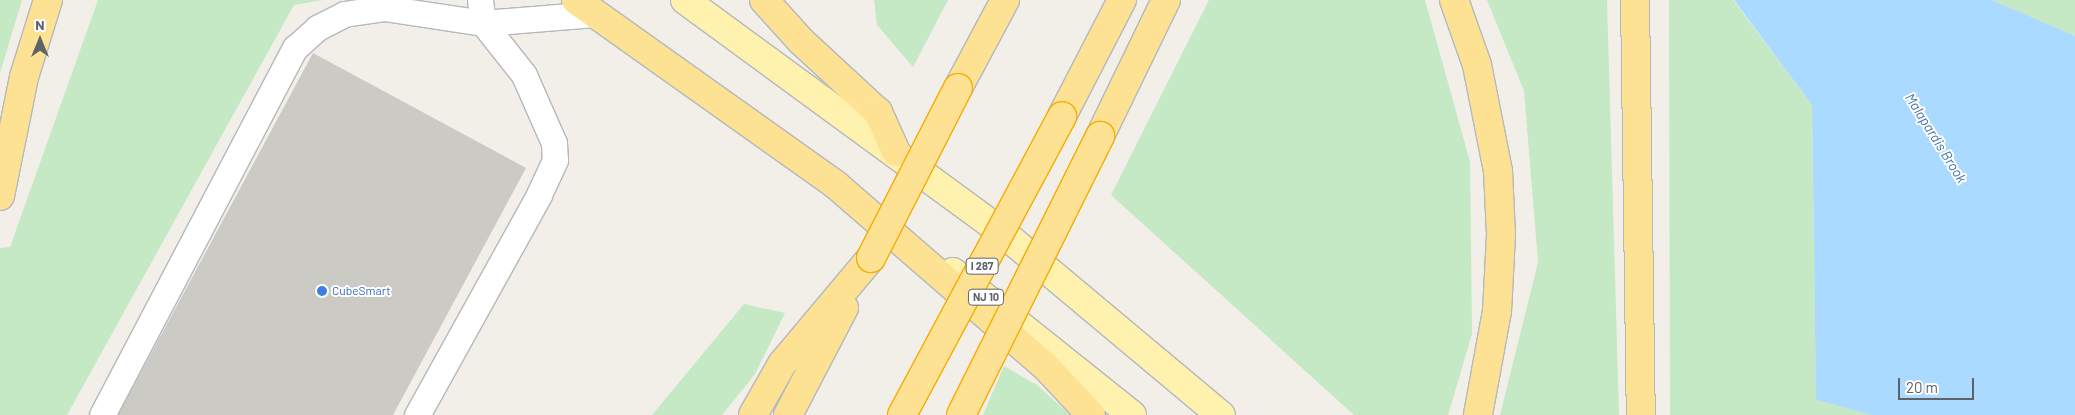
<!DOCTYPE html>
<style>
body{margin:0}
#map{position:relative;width:2075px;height:415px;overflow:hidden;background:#f1efe8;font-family:Barlow,sans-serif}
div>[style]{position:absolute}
.green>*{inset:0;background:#c5e8c5}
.water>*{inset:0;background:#aadaff}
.building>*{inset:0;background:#cccac5}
.roads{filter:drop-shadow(1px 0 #b5b8bc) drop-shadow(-1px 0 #b5b8bc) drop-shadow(0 1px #b5b8bc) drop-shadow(0 -1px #b5b8bc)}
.minor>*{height:25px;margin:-12.5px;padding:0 12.5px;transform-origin:12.5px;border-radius:12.5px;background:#fff}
.major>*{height:28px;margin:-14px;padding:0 14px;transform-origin:14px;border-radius:14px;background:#fff2af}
.highway>*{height:28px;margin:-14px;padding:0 14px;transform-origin:14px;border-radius:14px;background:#fde293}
.bridges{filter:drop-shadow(1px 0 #f9ab00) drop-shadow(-1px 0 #f9ab00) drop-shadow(0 1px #f9ab00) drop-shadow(0 -1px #f9ab00)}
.highway-bridge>*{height:28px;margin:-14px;padding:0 14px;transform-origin:14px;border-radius:14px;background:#fde293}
.dots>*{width:14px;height:14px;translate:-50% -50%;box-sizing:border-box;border:2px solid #fff;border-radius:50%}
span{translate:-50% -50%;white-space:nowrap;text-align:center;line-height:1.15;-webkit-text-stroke:4px #fff;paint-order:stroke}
.shield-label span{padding:1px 4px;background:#fff;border:1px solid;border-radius:4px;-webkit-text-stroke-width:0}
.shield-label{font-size:11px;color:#5f6368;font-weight:700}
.shop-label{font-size:12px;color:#366cbe}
.left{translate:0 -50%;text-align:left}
.water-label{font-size:14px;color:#4174aa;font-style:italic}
.north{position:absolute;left:15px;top:15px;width:50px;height:50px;-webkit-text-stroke:4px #fff;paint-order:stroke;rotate:0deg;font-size:14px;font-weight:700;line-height:20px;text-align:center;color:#5f6368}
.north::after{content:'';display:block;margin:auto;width:18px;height:22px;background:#5f6368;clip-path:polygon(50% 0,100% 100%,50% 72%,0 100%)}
.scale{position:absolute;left:1898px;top:378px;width:76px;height:22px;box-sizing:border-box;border:2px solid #5f6368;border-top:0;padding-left:6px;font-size:15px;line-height:18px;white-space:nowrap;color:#5f6368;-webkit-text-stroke:4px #fff;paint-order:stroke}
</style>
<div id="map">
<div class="green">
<div style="clip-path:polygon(0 0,22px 0,0 73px)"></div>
<div style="clip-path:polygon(98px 0,322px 0,294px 5px,67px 415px,0 415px,0 248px,10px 247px)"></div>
<div style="clip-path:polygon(874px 0,948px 0,913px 67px,877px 25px)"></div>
<div style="clip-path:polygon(1209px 0,1425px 0,1470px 162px,1472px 334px,1448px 415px,1354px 415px,1111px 195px)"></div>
<div style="clip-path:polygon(1487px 0,1607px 0,1619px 415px,1500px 415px,1538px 262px,1524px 91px)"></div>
<div style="clip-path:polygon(1669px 0,1733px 0,1812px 105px,1816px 400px,1872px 415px,1670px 415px)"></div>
<div style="clip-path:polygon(1992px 0,2075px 0,2075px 36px)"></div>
<div style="clip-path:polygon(744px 304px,785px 313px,755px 374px,722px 415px,652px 415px)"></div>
<div style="clip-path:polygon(1004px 366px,1037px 385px,1070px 415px,983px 415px)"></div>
</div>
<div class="water">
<div style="clip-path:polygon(1734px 0,1992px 0,2075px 36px,2075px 415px,1872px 415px,1816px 400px,1812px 105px)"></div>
</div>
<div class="building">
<div style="clip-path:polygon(313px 53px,526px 168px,393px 415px,118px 415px)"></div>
</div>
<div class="roads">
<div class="minor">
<div style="left:480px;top:0;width:23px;rotate:83deg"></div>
<div style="left:483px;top:23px;width:112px;rotate:-4.6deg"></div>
<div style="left:102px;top:415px;width:415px;rotate:-62.3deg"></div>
<div style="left:295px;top:48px;width:30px;rotate:-42deg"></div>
<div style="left:317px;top:28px;width:30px;rotate:-27deg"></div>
<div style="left:344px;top:14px;width:40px;rotate:-8.5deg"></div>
<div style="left:384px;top:8px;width:100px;rotate:8.6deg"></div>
<div style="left:483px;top:23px;width:66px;rotate:51.7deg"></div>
<div style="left:524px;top:75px;width:74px;rotate:66.2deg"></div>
<div style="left:554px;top:143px;width:17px;rotate:87deg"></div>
<div style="left:555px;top:160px;width:38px;rotate:115deg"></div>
<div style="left:539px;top:195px;width:252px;rotate:119deg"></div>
</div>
<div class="major">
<div style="left:685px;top:0;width:394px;rotate:36.2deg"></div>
<div style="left:1003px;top:233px;width:284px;rotate:39.9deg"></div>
<div style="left:953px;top:272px;width:229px;rotate:38.6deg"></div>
</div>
<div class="highway">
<div style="left:576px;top:0;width:319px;rotate:35.4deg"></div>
<div style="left:836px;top:185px;width:279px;rotate:40.9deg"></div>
<div style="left:1047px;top:368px;width:64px;rotate:46.9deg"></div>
<div style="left:764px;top:0;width:55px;rotate:47.9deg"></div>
<div style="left:801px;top:41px;width:105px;rotate:42.7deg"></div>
<div style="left:878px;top:112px;width:44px;rotate:65.8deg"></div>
<div style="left:1454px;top:0;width:69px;rotate:70.5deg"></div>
<div style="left:1477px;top:65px;width:108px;rotate:78.8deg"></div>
<div style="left:1498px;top:171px;width:64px;rotate:87.3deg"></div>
<div style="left:1501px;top:235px;width:76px;rotate:93deg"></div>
<div style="left:1497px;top:311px;width:106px;rotate:100.4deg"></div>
<div style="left:1635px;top:0;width:415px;rotate:89.2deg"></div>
<div style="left:958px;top:88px;width:100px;rotate:-61.9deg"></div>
<div style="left:1062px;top:116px;width:131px;rotate:-62.7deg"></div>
<div style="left:1100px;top:136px;width:151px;rotate:-64.1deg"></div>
<div style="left:0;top:196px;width:121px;rotate:-78.6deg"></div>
<div style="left:24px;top:77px;width:81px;rotate:-72.7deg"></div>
<div style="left:753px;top:415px;width:59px;rotate:-60.4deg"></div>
<div style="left:782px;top:364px;width:138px;rotate:-50deg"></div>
<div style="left:788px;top:415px;width:121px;rotate:-62.4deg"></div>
</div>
</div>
<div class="bridges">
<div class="highway-bridge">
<div style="left:871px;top:258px;width:191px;rotate:-62.9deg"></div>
<div style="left:902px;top:415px;width:339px;rotate:-61.8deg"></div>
<div style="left:961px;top:415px;width:312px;rotate:-63.5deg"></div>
</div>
</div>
<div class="dots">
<div style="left:322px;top:291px;background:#3f7fe0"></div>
</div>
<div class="shield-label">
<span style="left:982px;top:266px">I 287</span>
<span style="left:986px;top:297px">NJ 10</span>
</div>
<div class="shop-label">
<span class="left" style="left:332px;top:291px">CubeSmart</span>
</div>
<div class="water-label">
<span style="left:1936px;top:138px;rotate:58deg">Malapardis Brook</span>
</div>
<div class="north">N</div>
<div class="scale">20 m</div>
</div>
